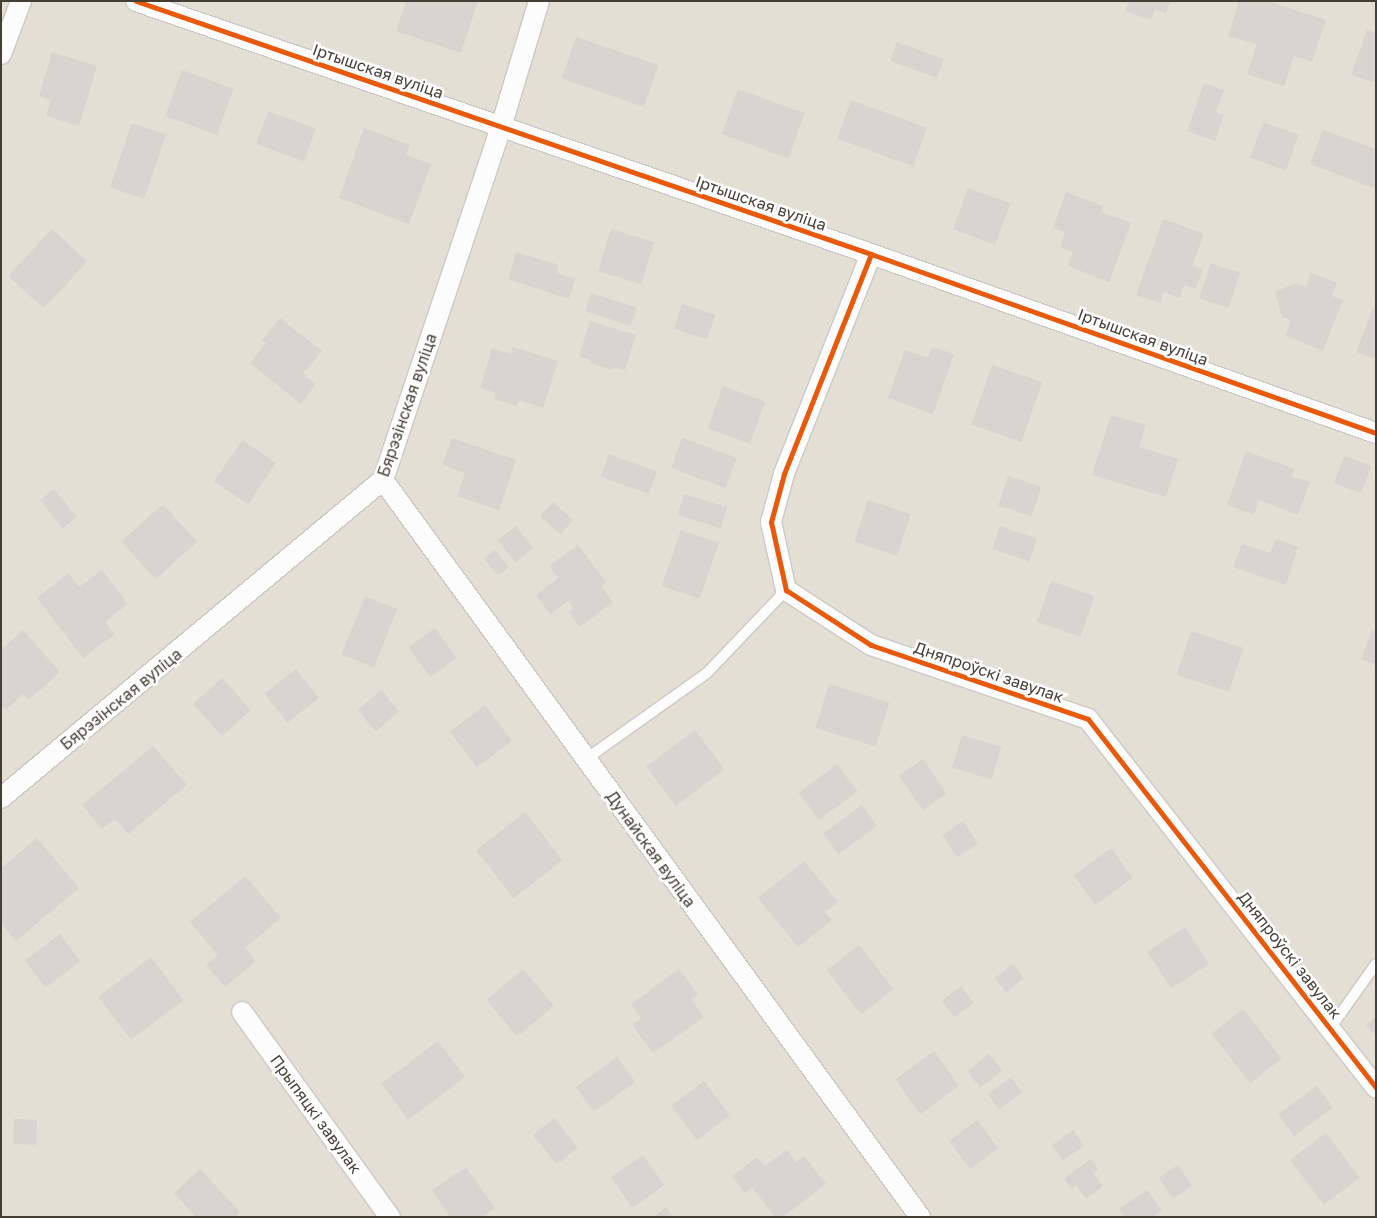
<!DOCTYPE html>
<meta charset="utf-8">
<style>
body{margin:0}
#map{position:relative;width:1377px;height:1218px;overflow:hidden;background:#f0ede8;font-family:"Golos Text",sans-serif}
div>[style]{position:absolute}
.residential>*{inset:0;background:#e4dfd5;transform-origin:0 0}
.building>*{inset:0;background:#d8d4cf;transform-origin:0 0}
.roads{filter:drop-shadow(1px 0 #ccc9c4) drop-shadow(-1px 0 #ccc9c4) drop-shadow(0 1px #ccc9c4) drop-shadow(0 -1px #ccc9c4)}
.lane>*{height:10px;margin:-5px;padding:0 5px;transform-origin:5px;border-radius:5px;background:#fdfcfc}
.street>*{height:20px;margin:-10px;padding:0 10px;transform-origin:10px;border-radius:10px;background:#fdfcfc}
.cycleway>*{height:5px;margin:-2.5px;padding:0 2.5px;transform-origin:2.5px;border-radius:2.5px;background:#e8590c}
span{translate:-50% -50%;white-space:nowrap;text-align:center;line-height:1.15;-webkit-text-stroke:5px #fff;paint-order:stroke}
.street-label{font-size:16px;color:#453e35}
.frame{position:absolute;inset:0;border:2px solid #453e35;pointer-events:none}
</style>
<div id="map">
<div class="residential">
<div style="left:1px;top:1px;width:1375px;height:1216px"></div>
</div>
<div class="building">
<div style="clip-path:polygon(406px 1px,478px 1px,461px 53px,396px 31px)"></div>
<div style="clip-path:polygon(1129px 1px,1170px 1px,1166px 13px,1155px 9px,1151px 20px,1125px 11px)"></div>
<div style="clip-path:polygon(1239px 1px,1267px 1px,1326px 20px,1312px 62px,1294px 56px,1284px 86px,1247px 74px,1257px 44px,1228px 36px)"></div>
<div style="clip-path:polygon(1367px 30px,1376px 33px,1376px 83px,1351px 75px)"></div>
<div style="left:576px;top:37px;width:87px;height:44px;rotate:19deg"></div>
<div style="left:897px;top:42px;width:50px;height:20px;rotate:20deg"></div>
<div style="clip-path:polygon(52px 52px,97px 66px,79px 126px,46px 116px,51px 100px,39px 96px)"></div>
<div style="left:182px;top:70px;width:55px;height:49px;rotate:20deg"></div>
<div style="clip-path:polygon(1204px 83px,1224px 90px,1216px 112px,1224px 115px,1215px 141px,1187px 131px)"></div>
<div style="left:738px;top:89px;width:71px;height:48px;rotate:20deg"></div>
<div style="left:851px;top:100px;width:81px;height:41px;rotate:20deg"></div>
<div style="left:268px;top:111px;width:51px;height:35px;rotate:20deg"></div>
<div style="left:1263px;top:122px;width:38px;height:38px;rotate:20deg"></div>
<div style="left:132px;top:123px;width:36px;height:68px;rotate:19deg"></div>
<div style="clip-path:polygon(364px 128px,410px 145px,406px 155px,431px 164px,409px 224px,339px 198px)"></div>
<div style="clip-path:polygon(1323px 130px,1376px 149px,1376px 189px,1310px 164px)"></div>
<div style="left:968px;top:188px;width:45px;height:44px;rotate:20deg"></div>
<div style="clip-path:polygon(1066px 192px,1103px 206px,1101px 212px,1131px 223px,1109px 282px,1068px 266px,1073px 252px,1060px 247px,1065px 232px,1053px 228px)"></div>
<div style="clip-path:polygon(1163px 219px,1204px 234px,1192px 266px,1203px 269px,1196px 289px,1184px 285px,1180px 298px,1164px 292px,1160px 303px,1136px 295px)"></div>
<div style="left:52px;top:229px;width:48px;height:64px;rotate:43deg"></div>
<div style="left:611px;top:229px;width:45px;height:44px;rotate:17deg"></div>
<div style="clip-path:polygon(516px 252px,559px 265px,557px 273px,575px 279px,569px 299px,508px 279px)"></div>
<div style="left:1211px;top:263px;width:31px;height:37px;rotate:19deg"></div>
<div style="clip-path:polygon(1311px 273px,1337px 283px,1332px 296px,1343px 300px,1323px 351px,1285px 335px,1291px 321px,1282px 317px,1275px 292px,1296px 283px,1306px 287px)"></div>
<div style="left:591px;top:293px;width:48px;height:19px;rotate:18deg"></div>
<div style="clip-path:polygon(1376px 300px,1376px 359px,1356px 352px)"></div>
<div style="left:682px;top:304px;width:35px;height:26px;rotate:18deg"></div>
<div style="clip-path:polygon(280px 318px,322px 351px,303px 374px,316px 384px,301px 404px,250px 363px,266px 343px,262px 340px)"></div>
<div style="clip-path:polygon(590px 321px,636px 335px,625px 370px,613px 367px,612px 370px,590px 363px,591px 360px,579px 356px)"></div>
<div style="clip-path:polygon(513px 347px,558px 361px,543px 408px,519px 400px,517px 406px,494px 399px,496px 393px,480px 388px,492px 348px,511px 354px)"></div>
<div style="clip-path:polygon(932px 347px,954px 354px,933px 414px,888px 398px,905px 350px,928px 358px)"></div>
<div style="left:992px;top:365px;width:53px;height:63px;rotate:19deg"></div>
<div style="left:723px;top:386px;width:45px;height:45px;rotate:20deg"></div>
<div style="clip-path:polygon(1111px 415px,1146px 425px,1139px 447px,1178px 459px,1166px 497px,1092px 475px)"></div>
<div style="clip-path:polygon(452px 438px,516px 460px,499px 510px,457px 496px,465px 473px,442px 465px)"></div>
<div style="left:682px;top:438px;width:58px;height:32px;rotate:20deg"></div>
<div style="left:242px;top:440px;width:41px;height:50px;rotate:34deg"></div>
<div style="clip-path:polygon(1246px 451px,1294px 469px,1292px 476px,1310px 482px,1298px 515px,1259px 500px,1254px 515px,1227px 505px)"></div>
<div style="left:609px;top:454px;width:51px;height:24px;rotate:20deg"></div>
<div style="left:1344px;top:456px;width:29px;height:29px;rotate:20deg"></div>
<div style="left:1008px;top:476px;width:35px;height:31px;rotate:18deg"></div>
<div style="left:54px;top:489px;width:36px;height:18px;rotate:51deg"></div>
<div style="left:684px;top:494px;width:45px;height:22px;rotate:17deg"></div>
<div style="left:868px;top:500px;width:45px;height:44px;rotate:18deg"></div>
<div style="left:553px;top:502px;width:27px;height:19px;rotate:42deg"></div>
<div style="left:163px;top:504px;width:51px;height:56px;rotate:48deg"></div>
<div style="left:516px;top:526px;width:28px;height:23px;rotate:52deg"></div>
<div style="left:1000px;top:526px;width:39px;height:24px;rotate:19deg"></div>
<div style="left:681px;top:530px;width:40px;height:59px;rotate:19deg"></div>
<div style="clip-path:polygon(1276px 539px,1298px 547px,1286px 585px,1233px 567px,1242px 544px,1270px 553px)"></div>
<div style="clip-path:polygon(578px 545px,606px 582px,601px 586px,613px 602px,580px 627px,568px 612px,573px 608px,568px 601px,550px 614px,536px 595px,558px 578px,549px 566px)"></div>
<div style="left:495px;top:550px;width:22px;height:14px;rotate:51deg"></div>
<div style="clip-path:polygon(102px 570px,128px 604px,105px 622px,115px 634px,83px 658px,37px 598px,68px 573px,79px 587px)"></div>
<div style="left:1051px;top:581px;width:46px;height:43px;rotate:19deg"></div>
<div style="left:365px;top:596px;width:35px;height:63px;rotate:22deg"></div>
<div style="left:435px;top:628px;width:37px;height:33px;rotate:54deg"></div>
<div style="clip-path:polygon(23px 630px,60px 672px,29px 700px,23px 694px,6px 710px,1px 704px,1px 650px)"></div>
<div style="clip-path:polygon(1372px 630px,1376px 631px,1376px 665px,1361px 659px)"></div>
<div style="left:1191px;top:631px;width:55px;height:46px;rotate:18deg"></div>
<div style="left:296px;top:669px;width:37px;height:40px;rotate:52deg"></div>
<div style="left:222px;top:678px;width:43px;height:39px;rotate:48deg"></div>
<div style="left:829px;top:684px;width:63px;height:46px;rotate:17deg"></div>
<div style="left:381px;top:690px;width:28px;height:31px;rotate:49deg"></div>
<div style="left:485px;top:705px;width:45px;height:44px;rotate:53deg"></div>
<div style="left:695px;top:730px;width:49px;height:61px;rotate:53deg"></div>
<div style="left:962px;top:735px;width:41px;height:34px;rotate:17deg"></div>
<div style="clip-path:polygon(153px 746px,187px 785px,128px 834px,115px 819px,102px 829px,82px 805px)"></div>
<div style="left:923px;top:759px;width:42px;height:29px;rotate:56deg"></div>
<div style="left:837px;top:764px;width:34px;height:48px;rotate:53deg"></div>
<div style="left:862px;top:805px;width:26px;height:48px;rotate:54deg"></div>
<div style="left:525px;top:812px;width:61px;height:62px;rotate:52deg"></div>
<div style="left:963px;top:821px;width:27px;height:25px;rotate:56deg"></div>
<div style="clip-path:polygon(37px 838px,79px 888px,16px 941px,1px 923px,1px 868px)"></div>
<div style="left:1111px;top:848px;width:37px;height:46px;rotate:54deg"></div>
<div style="clip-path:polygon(804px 861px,838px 902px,825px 912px,832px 920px,798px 947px,758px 898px)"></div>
<div style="clip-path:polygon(245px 876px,281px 918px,245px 948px,256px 961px,225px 987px,206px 965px,218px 955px,190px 922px)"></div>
<div style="left:1185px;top:927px;width:44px;height:45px;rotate:57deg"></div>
<div style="left:60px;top:934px;width:34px;height:44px;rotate:53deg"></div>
<div style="left:859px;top:945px;width:56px;height:41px;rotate:52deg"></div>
<div style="left:151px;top:957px;width:54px;height:66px;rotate:53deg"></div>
<div style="left:1013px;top:964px;width:18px;height:23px;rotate:52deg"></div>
<div style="left:523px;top:969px;width:48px;height:48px;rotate:50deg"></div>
<div style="clip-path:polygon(679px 969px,698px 994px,691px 999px,704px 1017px,653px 1053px,632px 1025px,641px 1018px,631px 1004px)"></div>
<div style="left:961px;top:986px;width:21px;height:24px;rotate:53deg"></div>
<div style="left:1243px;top:1009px;width:63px;height:40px;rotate:52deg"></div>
<div style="clip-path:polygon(1376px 1017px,1376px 1036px,1366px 1025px)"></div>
<div style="left:438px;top:1041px;width:45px;height:71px;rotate:53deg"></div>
<div style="left:934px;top:1051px;width:43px;height:48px;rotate:54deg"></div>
<div style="left:989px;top:1054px;width:21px;height:28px;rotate:51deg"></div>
<div style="left:617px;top:1057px;width:31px;height:51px;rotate:54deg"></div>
<div style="left:1011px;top:1077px;width:19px;height:29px;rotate:54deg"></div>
<div style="left:704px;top:1081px;width:43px;height:41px;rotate:53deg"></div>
<div style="left:1317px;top:1086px;width:27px;height:48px;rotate:54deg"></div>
<div style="left:554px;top:1118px;width:38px;height:27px;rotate:51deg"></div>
<div style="left:14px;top:1119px;width:23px;height:25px;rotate:2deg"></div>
<div style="left:977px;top:1120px;width:35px;height:35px;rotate:53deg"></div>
<div style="left:1073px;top:1130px;width:19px;height:26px;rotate:54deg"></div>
<div style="left:1326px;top:1133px;width:56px;height:45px;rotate:53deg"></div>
<div style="clip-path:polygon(787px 1150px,796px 1162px,804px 1156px,826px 1184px,783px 1217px,775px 1217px,752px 1187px,745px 1193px,732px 1176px,757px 1157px,765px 1166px)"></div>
<div style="left:643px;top:1155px;width:37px;height:39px;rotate:55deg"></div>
<div style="clip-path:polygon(1091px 1159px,1098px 1169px,1093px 1173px,1103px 1186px,1086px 1199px,1076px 1185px,1071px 1189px,1064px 1178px)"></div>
<div style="left:1178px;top:1165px;width:25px;height:23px;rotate:56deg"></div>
<div style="clip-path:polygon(466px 1167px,495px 1208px,482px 1217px,450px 1217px,432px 1190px)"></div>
<div style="clip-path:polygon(200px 1169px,240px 1212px,236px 1217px,196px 1217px,174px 1193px)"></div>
<div style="clip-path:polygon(1147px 1190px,1162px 1210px,1152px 1217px,1125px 1217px,1119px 1209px)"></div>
<div style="clip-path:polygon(666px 1207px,674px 1217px,654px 1217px)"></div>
</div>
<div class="roads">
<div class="lane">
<div style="left:586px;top:759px;width:148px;rotate:-35.4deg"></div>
<div style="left:707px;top:673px;width:115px;rotate:-46.4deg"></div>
<div style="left:1331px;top:1027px;width:77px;rotate:-54.5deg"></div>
</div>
<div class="street">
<div style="left:136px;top:1px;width:777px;rotate:18.99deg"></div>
<div style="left:871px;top:254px;width:536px;rotate:19.52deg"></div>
<div style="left:1px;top:54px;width:57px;rotate:-69.3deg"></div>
<div style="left:871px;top:254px;width:237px;rotate:111.6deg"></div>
<div style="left:784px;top:474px;width:50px;rotate:105.2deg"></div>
<div style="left:771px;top:522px;width:70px;rotate:77.6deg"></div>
<div style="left:786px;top:590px;width:101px;rotate:32.9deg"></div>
<div style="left:871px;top:645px;width:229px;rotate:18.8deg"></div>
<div style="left:1088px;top:719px;width:468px;rotate:52deg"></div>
<div style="left:383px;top:480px;width:912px;rotate:53.92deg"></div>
<div style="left:1px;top:798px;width:497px;rotate:-39.8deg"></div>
<div style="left:383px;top:480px;width:372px;rotate:-71.5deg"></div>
<div style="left:501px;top:127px;width:132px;rotate:-73.2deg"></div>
<div style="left:242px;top:1012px;width:253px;rotate:54.2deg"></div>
</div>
</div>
<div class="cycleway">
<div style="left:136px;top:1px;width:777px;rotate:18.99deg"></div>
<div style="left:871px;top:254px;width:536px;rotate:19.52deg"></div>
<div style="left:871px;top:254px;width:237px;rotate:111.6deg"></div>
<div style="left:784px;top:474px;width:50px;rotate:105.2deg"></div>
<div style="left:771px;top:522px;width:70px;rotate:77.6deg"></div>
<div style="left:786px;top:590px;width:101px;rotate:32.9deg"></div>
<div style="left:871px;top:645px;width:229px;rotate:18.8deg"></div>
<div style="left:1088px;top:719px;width:468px;rotate:52deg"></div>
</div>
<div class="street-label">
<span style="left:378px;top:71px;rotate:19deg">Іртышская вуліца</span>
<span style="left:761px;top:203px;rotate:19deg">Іртышская вуліца</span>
<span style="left:1143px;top:337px;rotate:20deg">Іртышская вуліца</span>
<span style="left:407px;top:405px;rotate:-71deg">Бярэзінская вуліца</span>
<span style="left:989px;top:672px;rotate:19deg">Дняпроўскі завулак</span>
<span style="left:121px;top:699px;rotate:-39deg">Бярэзінская вуліца</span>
<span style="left:651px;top:849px;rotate:54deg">Дунайская вуліца</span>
<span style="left:1290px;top:955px;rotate:52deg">Дняпроўскі завулак</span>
<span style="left:316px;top:1114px;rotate:54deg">Прыпяцкі завулак</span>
</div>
<div class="frame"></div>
</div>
